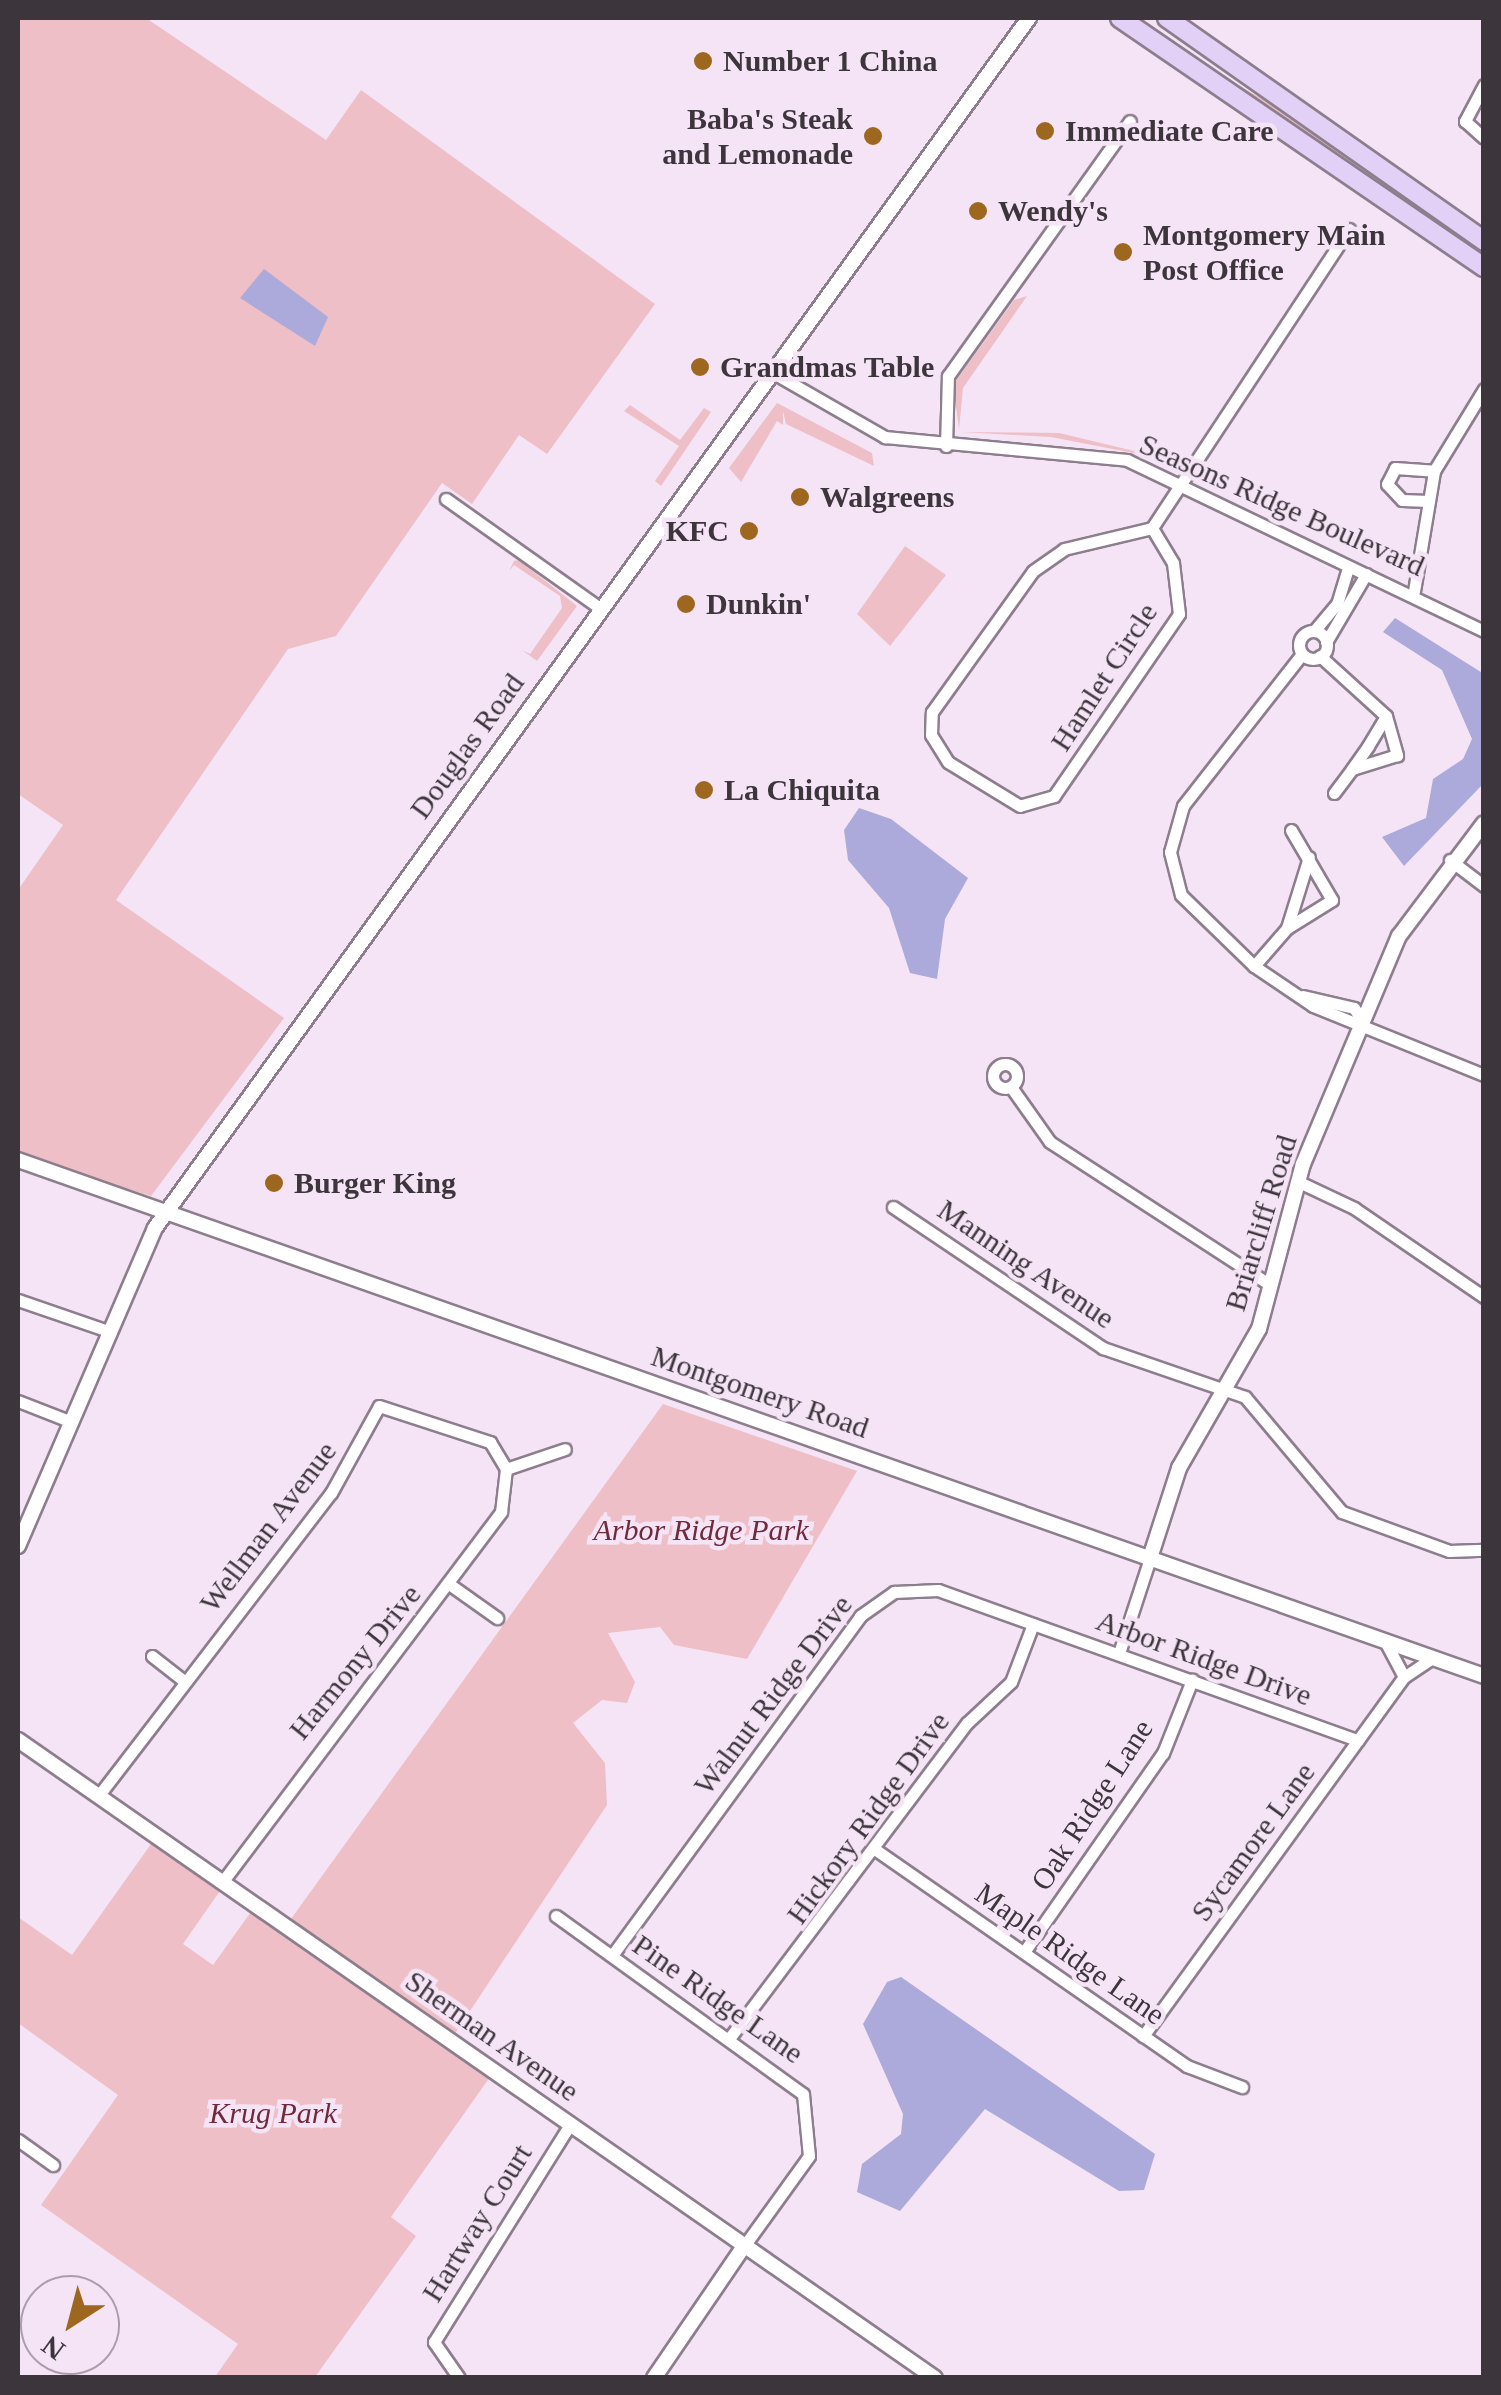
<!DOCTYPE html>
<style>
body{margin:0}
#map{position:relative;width:1501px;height:2395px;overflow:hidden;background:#f5e4f5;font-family:Georgia,serif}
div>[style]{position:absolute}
.green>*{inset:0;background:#eebfc6}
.water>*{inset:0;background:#abaada}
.roads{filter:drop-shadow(2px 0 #8d7e8d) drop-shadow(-2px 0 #8d7e8d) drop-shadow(0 2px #8d7e8d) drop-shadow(0 -2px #8d7e8d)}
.minor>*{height:11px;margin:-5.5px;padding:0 5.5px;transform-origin:5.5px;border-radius:5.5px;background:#fff}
.minor>.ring{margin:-5.5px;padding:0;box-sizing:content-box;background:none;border:11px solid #fff;border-radius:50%}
.tertiary>*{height:14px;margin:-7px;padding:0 7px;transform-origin:7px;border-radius:7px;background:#fff}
.primary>*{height:18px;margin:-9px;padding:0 9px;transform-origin:9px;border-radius:9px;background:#e2d0f7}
.dots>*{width:28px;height:28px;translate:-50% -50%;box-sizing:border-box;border:5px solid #f5e4f5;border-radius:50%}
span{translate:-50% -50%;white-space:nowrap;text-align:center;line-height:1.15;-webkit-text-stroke:9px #f5e4f5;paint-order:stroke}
.poi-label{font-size:30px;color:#3c353c;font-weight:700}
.left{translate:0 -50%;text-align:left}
.right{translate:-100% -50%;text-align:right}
.street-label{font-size:30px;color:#3c353c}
.park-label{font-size:30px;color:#6f2a3b;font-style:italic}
.frame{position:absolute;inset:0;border:20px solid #3c353c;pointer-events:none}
.north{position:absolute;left:20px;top:2275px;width:100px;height:100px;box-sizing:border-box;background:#f5e4f5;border:2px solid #ab9eab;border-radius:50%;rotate:216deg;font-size:28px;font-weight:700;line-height:40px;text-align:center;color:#3c353c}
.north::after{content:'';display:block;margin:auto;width:35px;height:45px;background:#9d6720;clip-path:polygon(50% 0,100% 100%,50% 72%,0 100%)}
</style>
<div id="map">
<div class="green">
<div style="clip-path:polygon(18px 18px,146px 18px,326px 140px,361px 90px,655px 304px,547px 454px,519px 435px,472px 504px,442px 483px,336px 636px,288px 649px,116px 900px,284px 1018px,151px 1196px,18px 1155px,18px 890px,63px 825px,18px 794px)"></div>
<div style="clip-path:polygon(1191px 58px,1311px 127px,1483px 258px)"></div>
<div style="clip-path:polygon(1027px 296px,963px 388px,959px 429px,953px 385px,1014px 300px)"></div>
<div style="clip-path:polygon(777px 403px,872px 453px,874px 466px,786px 424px,783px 411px,783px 425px,777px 421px,741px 482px,729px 468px)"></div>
<div style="clip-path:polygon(630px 405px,680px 440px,704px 408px,711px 412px,661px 486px,655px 481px,679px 446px,624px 411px)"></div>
<div style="clip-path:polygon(962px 432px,1059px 433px,1180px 462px,1051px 437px)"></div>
<div style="clip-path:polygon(905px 546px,946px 575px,890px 646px,857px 614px)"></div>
<div style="clip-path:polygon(519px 560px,577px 606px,537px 661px,522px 650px,530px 654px,562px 608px,560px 596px,514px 565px,509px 571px,514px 561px)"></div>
<div style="clip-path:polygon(663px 1404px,857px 1471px,747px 1659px,674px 1645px,660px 1627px,608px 1633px,635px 1682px,627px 1703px,602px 1700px,573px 1723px,605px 1763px,607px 1805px,450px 2041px,288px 1923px)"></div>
<div style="clip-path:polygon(156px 1837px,224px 1885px,183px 1944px,213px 1965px,253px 1909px,490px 2077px,391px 2217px,416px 2236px,315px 2377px,215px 2377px,238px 2344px,41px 2205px,118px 2095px,18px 2023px,18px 1917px,72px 1955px)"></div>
</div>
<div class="water">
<div style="clip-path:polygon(264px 269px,328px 317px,315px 346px,240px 298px)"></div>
<div style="clip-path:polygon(1395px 618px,1484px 674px,1483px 784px,1404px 866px,1382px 837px,1426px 818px,1433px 779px,1463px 759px,1472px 739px,1442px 670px,1383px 632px)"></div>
<div style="clip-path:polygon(859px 808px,891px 819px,968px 878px,945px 919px,937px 979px,910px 973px,889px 908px,848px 860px,844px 830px)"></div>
<div style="clip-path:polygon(901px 1977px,1155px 2154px,1144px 2190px,1119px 2191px,985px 2109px,900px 2211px,857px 2192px,862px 2164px,901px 2134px,903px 2114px,863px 2024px,887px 1982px)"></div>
</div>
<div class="roads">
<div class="minor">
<div style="left:1484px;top:85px;width:41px;rotate:117.8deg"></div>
<div style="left:1465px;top:121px;width:25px;rotate:42deg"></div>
<div style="left:770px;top:371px;width:133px;rotate:29.9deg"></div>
<div style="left:885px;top:437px;width:243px;rotate:5.4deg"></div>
<div style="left:1127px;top:460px;width:396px;rotate:25.6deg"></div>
<div style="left:946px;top:446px;width:70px;rotate:-88.4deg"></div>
<div style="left:948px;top:376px;width:313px;rotate:-54.5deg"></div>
<div style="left:446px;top:499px;width:189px;rotate:35.3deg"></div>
<div style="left:1429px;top:501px;width:27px;rotate:-178deg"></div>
<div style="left:1402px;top:500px;width:22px;rotate:-133deg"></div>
<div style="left:1387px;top:484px;width:18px;rotate:-63deg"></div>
<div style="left:1395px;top:468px;width:39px;rotate:4deg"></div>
<div style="left:1152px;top:528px;width:41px;rotate:59deg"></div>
<div style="left:1173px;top:563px;width:51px;rotate:83.3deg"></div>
<div style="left:1179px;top:614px;width:221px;rotate:124.5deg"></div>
<div style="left:1054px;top:796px;width:35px;rotate:164deg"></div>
<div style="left:1020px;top:806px;width:84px;rotate:-148.6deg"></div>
<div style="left:948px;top:762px;width:32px;rotate:-122deg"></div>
<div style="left:931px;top:735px;width:23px;rotate:-88deg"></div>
<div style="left:932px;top:712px;width:173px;rotate:-54.4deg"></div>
<div style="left:1033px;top:571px;width:38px;rotate:-35deg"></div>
<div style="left:1064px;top:549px;width:90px;rotate:-13.4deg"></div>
<div style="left:1152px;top:528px;width:358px;rotate:-56.6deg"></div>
<div style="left:1414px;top:591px;width:122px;rotate:-80.5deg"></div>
<div style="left:1434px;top:471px;width:96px;rotate:-58.6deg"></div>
<div style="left:1314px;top:631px;width:35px;rotate:-50deg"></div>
<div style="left:1337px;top:604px;width:39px;rotate:-73deg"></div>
<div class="ring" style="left:1299px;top:631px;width:17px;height:17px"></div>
<div style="left:1326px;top:642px;width:79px;rotate:-59.5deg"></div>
<div style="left:1302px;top:654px;width:193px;rotate:128.1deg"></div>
<div style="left:1183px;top:806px;width:48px;rotate:105.8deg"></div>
<div style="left:1170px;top:852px;width:44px;rotate:75.7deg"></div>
<div style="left:1181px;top:895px;width:102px;rotate:44.2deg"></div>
<div style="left:1254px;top:966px;width:71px;rotate:34.1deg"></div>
<div style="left:1313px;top:1006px;width:184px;rotate:22deg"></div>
<div style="left:1320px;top:656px;width:89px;rotate:42.3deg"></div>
<div style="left:1386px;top:716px;width:41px;rotate:74.2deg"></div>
<div style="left:1397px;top:755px;width:47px;rotate:162.7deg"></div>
<div style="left:1352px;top:769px;width:28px;rotate:-55deg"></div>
<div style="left:1368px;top:746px;width:35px;rotate:-59deg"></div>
<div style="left:1334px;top:793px;width:30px;rotate:-53deg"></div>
<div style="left:1450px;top:860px;width:43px;rotate:37.4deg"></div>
<div style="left:1287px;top:928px;width:74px;rotate:-72.8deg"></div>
<div style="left:1254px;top:966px;width:50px;rotate:-49deg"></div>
<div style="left:1287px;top:928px;width:53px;rotate:-31.9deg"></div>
<div style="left:1332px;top:900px;width:81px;rotate:-120.4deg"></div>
<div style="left:1303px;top:996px;width:52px;rotate:13.2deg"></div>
<div style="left:1354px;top:1008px;width:15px;rotate:58deg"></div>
<div class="ring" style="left:993px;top:1064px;width:13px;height:13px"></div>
<div style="left:1011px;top:1087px;width:67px;rotate:54.7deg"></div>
<div style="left:1050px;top:1142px;width:262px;rotate:33deg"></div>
<div style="left:1299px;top:1182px;width:61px;rotate:25.3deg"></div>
<div style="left:1354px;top:1208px;width:158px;rotate:34.4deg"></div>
<div style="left:893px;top:1207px;width:253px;rotate:33.9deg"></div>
<div style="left:1103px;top:1348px;width:150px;rotate:19deg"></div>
<div style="left:1245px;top:1397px;width:150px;rotate:49.9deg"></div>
<div style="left:1342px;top:1512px;width:114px;rotate:20deg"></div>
<div style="left:1449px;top:1551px;width:35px;rotate:-2deg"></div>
<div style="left:18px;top:1300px;width:98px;rotate:19deg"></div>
<div style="left:18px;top:1401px;width:58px;rotate:21.3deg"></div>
<div style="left:506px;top:1469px;width:62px;rotate:-18.7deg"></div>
<div style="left:449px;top:1584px;width:59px;rotate:35.3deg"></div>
<div style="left:1386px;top:1643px;width:38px;rotate:62deg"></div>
<div style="left:1119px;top:1653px;width:100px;rotate:-71.9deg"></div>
<div style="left:152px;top:1656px;width:39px;rotate:38deg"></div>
<div style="left:99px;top:1795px;width:381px;rotate:-52.5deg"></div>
<div style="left:331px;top:1493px;width:99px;rotate:-61.1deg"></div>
<div style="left:379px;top:1406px;width:117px;rotate:18deg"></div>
<div style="left:490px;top:1442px;width:31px;rotate:59deg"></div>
<div style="left:506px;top:1469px;width:43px;rotate:96.6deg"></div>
<div style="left:501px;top:1512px;width:462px;rotate:127deg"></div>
<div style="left:876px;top:1850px;width:379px;rotate:34.8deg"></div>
<div style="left:1187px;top:2066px;width:59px;rotate:20.9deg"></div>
<div style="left:556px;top:1916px;width:304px;rotate:35.8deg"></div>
<div style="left:803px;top:2094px;width:62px;rotate:84.5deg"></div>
<div style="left:809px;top:2156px;width:111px;rotate:125.8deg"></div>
<div style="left:1024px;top:1952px;width:243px;rotate:-55.1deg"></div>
<div style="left:1163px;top:1753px;width:79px;rotate:-68.3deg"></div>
<div style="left:613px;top:1954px;width:419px;rotate:-53.8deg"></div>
<div style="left:860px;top:1616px;width:42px;rotate:-35.2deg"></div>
<div style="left:894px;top:1592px;width:44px;rotate:-2.6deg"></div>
<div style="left:938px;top:1590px;width:446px;rotate:19.7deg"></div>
<div style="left:731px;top:2036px;width:392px;rotate:-53deg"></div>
<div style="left:967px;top:1723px;width:60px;rotate:-43deg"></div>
<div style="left:1011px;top:1682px;width:62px;rotate:-69.2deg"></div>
<div style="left:1143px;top:2036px;width:444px;rotate:-54deg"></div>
<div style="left:1404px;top:1677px;width:32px;rotate:-34deg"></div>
<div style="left:18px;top:2140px;width:43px;rotate:35.5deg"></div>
<div style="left:459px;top:2378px;width:44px;rotate:-124.8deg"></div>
<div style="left:434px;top:2342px;width:257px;rotate:-58deg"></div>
</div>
<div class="tertiary">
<div style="left:18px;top:1160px;width:1554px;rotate:19.39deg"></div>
<div style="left:18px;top:1546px;width:346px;rotate:-66.7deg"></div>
<div style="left:155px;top:1228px;width:1493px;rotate:-54.16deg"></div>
<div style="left:1150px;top:1558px;width:95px;rotate:-72.1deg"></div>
<div style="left:1179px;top:1468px;width:160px;rotate:-60.1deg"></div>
<div style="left:1259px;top:1329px;width:171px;rotate:-75.1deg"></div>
<div style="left:1303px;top:1164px;width:247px;rotate:-67.2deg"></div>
<div style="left:1399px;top:936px;width:141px;rotate:-53deg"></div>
<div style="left:18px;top:1740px;width:1117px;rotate:34.83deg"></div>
<div style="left:654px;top:2378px;width:160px;rotate:-55.7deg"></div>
</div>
<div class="primary">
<div style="left:1120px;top:18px;width:441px;rotate:34.4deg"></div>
<div style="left:1167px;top:18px;width:388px;rotate:35.1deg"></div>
</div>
</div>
<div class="dots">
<div style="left:703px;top:61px;background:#9d6720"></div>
<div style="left:1045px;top:131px;background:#9d6720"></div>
<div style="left:873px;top:136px;background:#9d6720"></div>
<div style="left:978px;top:211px;background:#9d6720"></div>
<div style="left:1123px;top:252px;background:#9d6720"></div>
<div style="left:700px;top:367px;background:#9d6720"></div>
<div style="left:800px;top:497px;background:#9d6720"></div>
<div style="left:749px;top:531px;background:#9d6720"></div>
<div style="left:686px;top:604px;background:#9d6720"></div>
<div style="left:704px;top:790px;background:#9d6720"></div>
<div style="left:274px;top:1183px;background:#9d6720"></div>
</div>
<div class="poi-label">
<span class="left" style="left:723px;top:61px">Number 1 China</span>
<span class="right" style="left:853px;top:136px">Baba's Steak<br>and Lemonade</span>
<span class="left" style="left:1065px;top:131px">Immediate Care</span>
<span class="left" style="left:998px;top:211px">Wendy's</span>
<span class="left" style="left:1143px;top:252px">Montgomery Main<br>Post Office</span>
<span class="left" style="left:720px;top:367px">Grandmas Table</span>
<span class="left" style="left:820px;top:497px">Walgreens</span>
<span class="right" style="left:729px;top:531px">KFC</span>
<span class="left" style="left:706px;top:604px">Dunkin'</span>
<span class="left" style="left:724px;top:790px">La Chiquita</span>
<span class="left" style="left:294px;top:1183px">Burger King</span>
</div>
<div class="street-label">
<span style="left:1282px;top:505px;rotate:24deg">Seasons Ridge Boulevard</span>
<span style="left:1104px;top:677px;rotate:-57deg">Hamlet Circle</span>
<span style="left:467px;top:746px;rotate:-54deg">Douglas Road</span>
<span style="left:1261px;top:1223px;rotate:-73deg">Briarcliff Road</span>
<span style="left:1026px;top:1264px;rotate:34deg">Manning Avenue</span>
<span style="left:760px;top:1392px;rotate:19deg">Montgomery Road</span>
<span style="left:268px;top:1527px;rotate:-53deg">Wellman Avenue</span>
<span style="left:1204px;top:1658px;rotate:20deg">Arbor Ridge Drive</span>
<span style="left:355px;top:1662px;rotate:-51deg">Harmony Drive</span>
<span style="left:773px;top:1695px;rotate:-53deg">Walnut Ridge Drive</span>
<span style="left:1092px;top:1805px;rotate:-57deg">Oak Ridge Lane</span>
<span style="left:868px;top:1818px;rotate:-54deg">Hickory Ridge Drive</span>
<span style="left:1253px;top:1842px;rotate:-54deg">Sycamore Lane</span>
<span style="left:1070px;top:1954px;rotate:35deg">Maple Ridge Lane</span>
<span style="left:718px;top:1999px;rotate:35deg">Pine Ridge Lane</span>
<span style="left:492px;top:2036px;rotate:35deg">Sherman Avenue</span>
<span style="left:477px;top:2223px;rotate:-58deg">Hartway Court</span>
</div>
<div class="park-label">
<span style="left:701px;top:1530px">Arbor Ridge Park</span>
<span style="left:273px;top:2113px">Krug Park</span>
</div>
<div class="frame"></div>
<div class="north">N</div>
</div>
